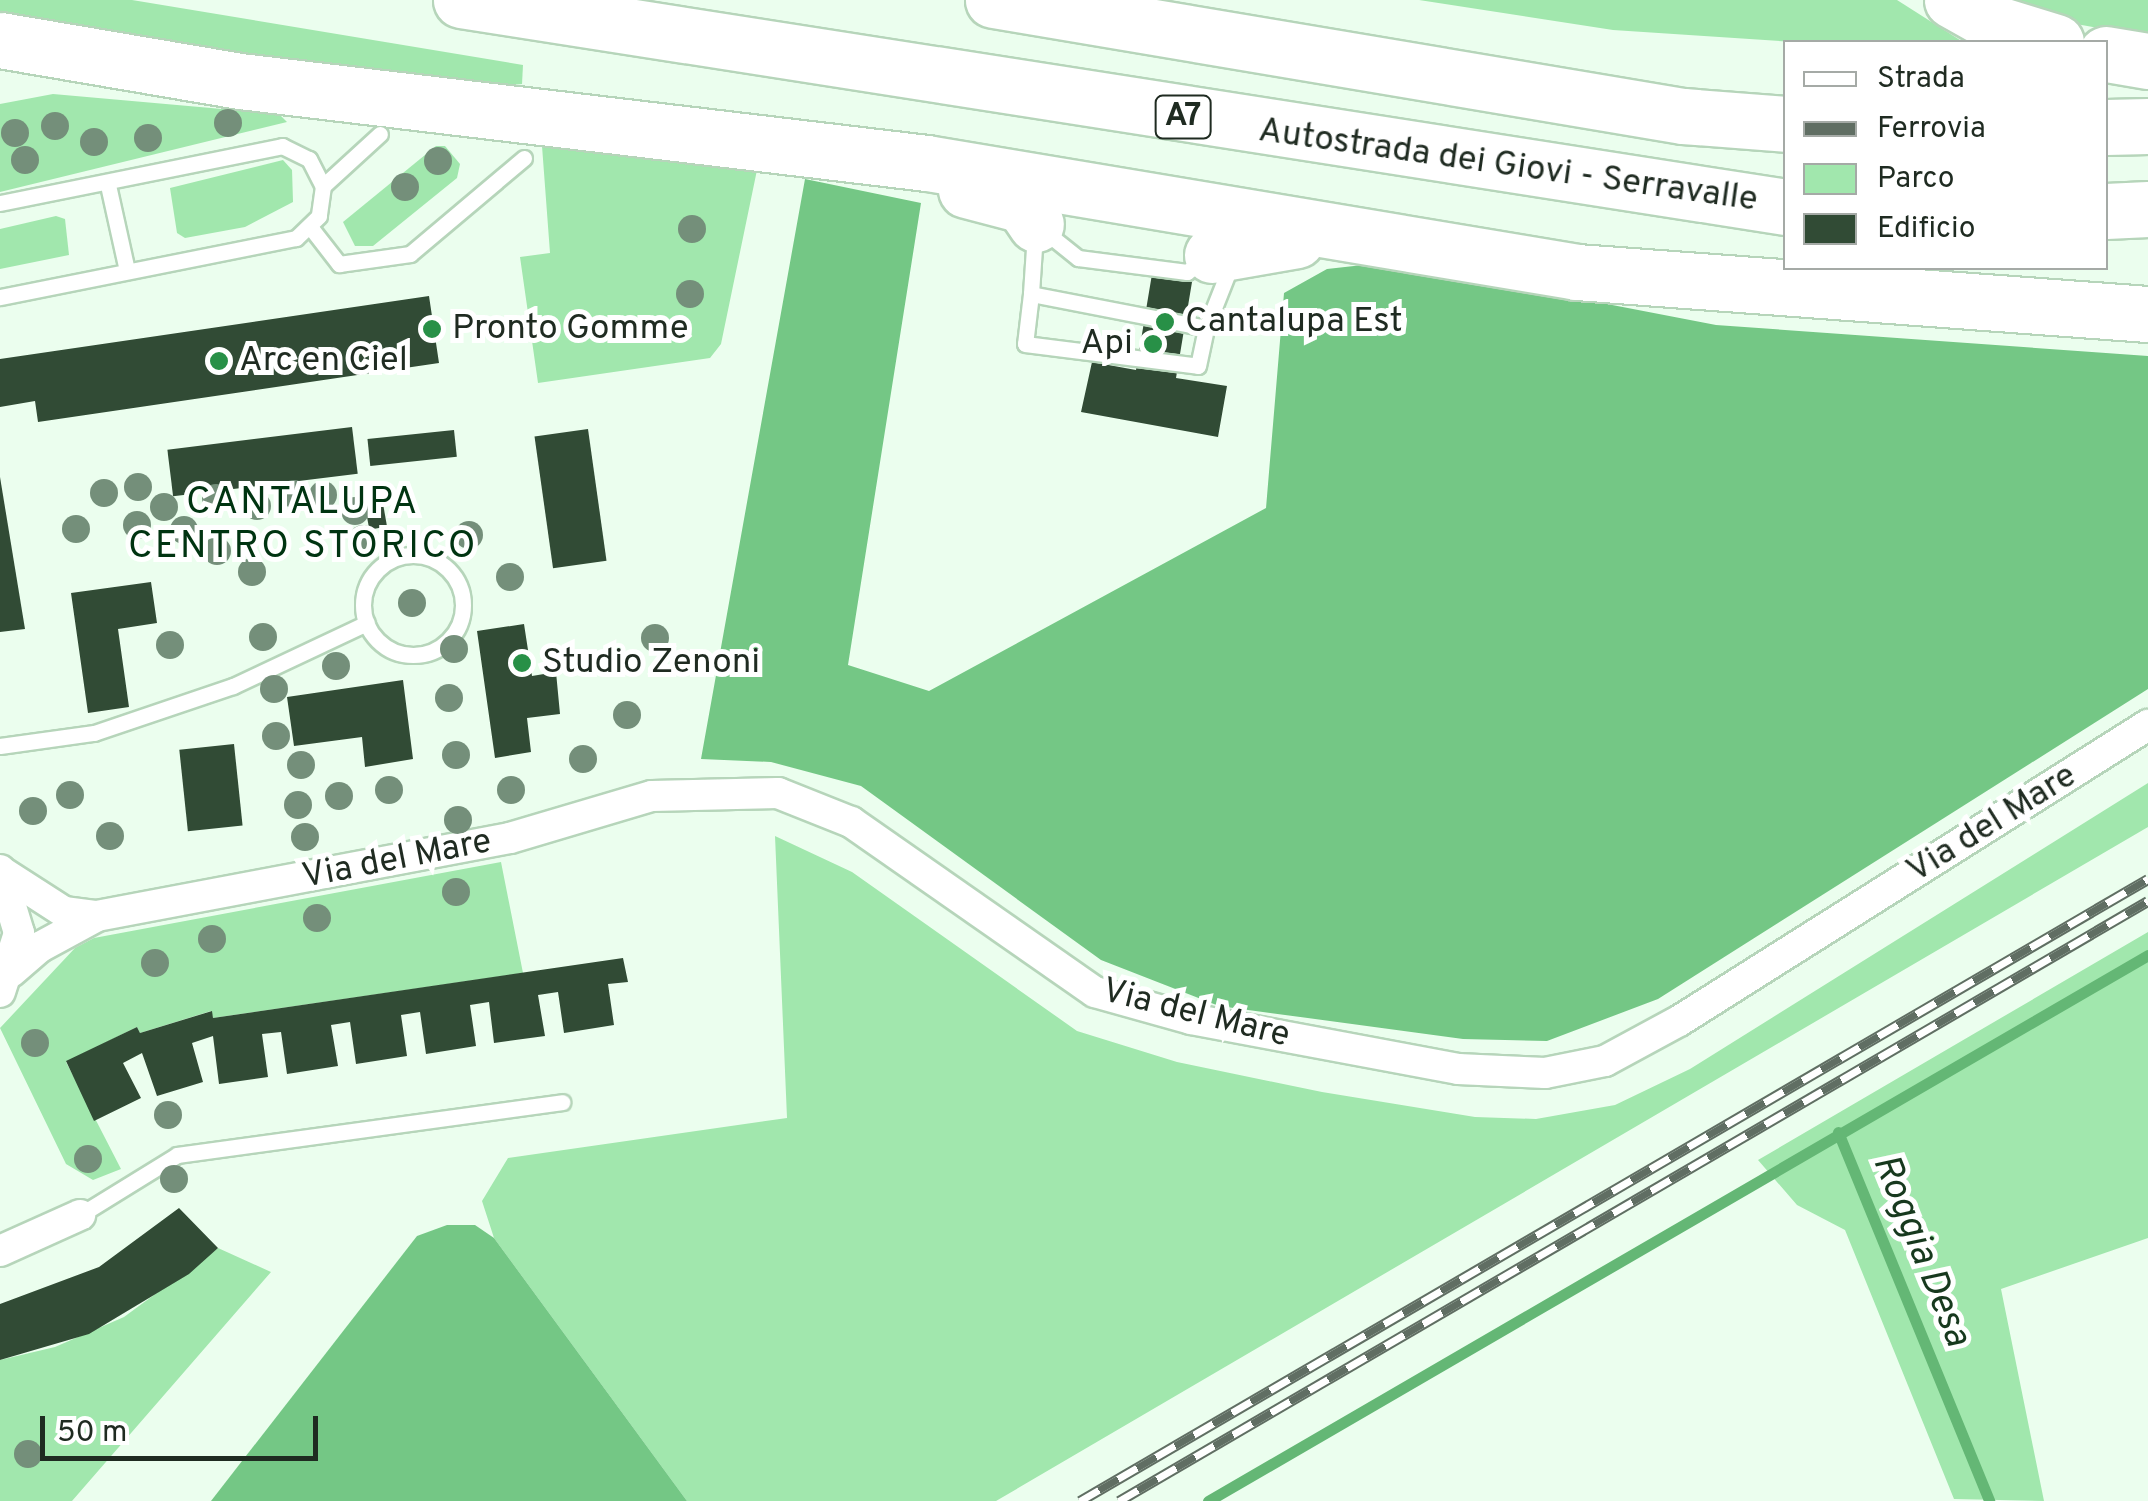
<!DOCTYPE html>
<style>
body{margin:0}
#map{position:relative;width:2148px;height:1501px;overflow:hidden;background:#ebfeee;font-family:Overpass,sans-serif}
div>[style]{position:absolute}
.green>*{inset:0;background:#a1e7ad}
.forest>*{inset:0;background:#74c785}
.stream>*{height:11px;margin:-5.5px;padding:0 5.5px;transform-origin:5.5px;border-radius:5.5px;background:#64b775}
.building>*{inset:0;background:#314b35;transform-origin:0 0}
.roads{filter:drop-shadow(2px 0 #b6d5ba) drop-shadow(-2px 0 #b6d5ba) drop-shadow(0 2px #b6d5ba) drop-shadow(0 -2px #b6d5ba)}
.service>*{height:15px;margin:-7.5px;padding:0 7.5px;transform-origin:7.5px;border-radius:7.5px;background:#fff}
.service>.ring{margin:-7.5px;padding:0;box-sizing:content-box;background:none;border:15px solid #fff;border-radius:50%}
.minor>*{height:30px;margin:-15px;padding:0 15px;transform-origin:15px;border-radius:15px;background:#fff}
.motorway>*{height:55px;margin:-27.5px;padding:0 27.5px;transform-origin:27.5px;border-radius:27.5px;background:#fff}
.rail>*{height:11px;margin-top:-5.5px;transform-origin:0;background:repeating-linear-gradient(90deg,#fff 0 22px,#606e63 0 44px);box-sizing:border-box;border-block:2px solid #606e63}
.trees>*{width:28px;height:28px;margin:-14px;border-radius:50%;background:#748f7a}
.dots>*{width:28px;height:28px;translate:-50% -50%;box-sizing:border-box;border:5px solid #fff;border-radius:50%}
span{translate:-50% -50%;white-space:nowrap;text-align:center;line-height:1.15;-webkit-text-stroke:10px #fff;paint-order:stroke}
.shield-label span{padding:2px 8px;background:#fff;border:2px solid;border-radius:8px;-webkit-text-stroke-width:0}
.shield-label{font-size:32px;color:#1f2b21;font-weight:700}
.street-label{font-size:35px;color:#1f2b21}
.poi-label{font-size:35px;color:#1f2b21}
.left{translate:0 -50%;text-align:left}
.right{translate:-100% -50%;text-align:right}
.neighbourhood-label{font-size:38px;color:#003411;letter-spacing:2.5px}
.water-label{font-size:38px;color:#17391e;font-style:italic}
.legend{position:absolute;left:1783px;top:40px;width:325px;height:230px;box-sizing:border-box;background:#fff;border:2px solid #a5aaa6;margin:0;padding:12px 18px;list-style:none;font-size:30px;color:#1f2b21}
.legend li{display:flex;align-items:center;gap:20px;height:50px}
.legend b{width:50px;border:2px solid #a5aaa6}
.scale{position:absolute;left:40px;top:1416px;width:278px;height:45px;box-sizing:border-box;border:5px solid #1f2b21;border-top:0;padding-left:12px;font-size:30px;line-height:35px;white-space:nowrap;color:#1f2b21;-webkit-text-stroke:8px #fff;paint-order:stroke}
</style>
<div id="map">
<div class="green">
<div style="clip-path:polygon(0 0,132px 0,523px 65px,522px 84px,441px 91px,0 24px)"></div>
<div style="clip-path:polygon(1419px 0,1897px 0,1963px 42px,1794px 42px,1613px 30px)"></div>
<div style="clip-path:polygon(1996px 0,2148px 0,2148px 37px,2027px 15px)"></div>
<div style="clip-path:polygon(53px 94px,279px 114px,287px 122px,0 192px,0 104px)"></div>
<div style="clip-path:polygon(436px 146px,445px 146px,460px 164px,457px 178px,373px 246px,355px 246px,343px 222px)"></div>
<div style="clip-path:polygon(542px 146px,757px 170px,721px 344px,710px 358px,538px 383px,520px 257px,550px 253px)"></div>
<div style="clip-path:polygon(283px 160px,292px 170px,293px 202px,245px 227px,185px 238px,177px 233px,170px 188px)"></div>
<div style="clip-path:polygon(56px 216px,65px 219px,69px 255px,0 269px,0 229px)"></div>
<div style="clip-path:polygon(2148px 783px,2148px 827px,996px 1501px,687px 1501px,494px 1238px,482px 1201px,508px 1158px,787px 1118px,775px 836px,852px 872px,1077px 1031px,1177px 1062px,1322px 1092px,1475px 1117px,1536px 1119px,1615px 1105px,1690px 1069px)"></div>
<div style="clip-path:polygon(501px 862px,523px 973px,213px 1018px,211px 1011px,140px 1033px,137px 1027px,66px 1062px,121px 1169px,93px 1180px,66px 1164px,0 1028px,75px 948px,94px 938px)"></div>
<div style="clip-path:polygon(2148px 932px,2148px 1238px,2001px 1289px,2044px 1501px,1954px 1499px,1845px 1230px,1797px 1205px,1758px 1160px)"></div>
<div style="clip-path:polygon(218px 1248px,271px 1272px,72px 1501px,0 1501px,0 1360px,55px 1347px,124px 1317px)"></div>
</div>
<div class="forest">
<div style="clip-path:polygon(805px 179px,921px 203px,848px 665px,929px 691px,1266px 508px,1284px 293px,1327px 269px,1390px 262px,1716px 325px,2148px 356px,2148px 689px,1658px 999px,1547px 1041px,1463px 1039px,1219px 1006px,1101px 960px,861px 786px,771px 762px,701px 759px)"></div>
<div style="clip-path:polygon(447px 1225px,475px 1225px,494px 1238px,687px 1501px,211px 1501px,417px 1236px)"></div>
</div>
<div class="stream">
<div style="left:1838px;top:1132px;width:399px;rotate:67.7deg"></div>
<div style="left:1208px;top:1501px;width:1087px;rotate:-30.15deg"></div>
</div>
<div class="building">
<div style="clip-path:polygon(1152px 274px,1192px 282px,1176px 378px,1227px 386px,1218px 437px,1081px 412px,1092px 362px,1136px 370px)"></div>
<div style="clip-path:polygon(429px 296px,439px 363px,38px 422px,35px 401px,0 407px,0 359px)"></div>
<div style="left:352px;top:427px;width:47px;height:186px;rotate:83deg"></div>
<div style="left:588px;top:429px;width:133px;height:54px;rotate:82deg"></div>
<div style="left:454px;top:430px;width:27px;height:87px;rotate:84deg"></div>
<div style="clip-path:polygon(0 477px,25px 629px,0 632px)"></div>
<div style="left:382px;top:498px;width:29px;height:18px;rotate:80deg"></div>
<div style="clip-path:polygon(151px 582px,157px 623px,118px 629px,129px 707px,88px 713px,71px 593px)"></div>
<div style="clip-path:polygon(524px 624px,532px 676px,556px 672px,560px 714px,527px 718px,531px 752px,495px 758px,477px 631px)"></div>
<div style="clip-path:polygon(403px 680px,413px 759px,365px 767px,362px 737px,294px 746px,287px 697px)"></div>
<div style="left:234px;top:744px;width:82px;height:55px;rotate:84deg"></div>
<div style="clip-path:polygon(623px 958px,628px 982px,608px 984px,614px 1025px,564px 1033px,558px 992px,538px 995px,545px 1036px,494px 1043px,489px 1002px,470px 1005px,476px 1046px,426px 1054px,420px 1012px,401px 1015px,407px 1056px,356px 1064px,350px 1022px,331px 1025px,338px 1066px,287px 1074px,281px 1032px,262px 1034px,268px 1077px,219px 1084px,213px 1036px,192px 1043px,203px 1082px,157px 1096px,142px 1053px,123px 1063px,141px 1098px,94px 1121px,66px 1061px,137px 1027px,140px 1033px,212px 1011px,213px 1018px)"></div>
<div style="clip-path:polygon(179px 1208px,218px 1248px,189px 1274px,89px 1334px,0 1360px,0 1304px,99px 1267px)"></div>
</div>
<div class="roads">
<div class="service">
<div style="left:108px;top:185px;width:88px;rotate:77.5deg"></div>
<div style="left:323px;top:186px;width:77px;rotate:-42.4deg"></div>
<div style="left:0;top:203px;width:288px;rotate:-11.4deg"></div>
<div style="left:282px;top:146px;width:30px;rotate:26deg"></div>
<div style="left:309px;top:159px;width:30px;rotate:63deg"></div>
<div style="left:323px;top:186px;width:30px;rotate:98deg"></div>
<div style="left:319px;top:216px;width:32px;rotate:136deg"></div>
<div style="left:296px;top:238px;width:302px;rotate:168.7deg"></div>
<div style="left:311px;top:228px;width:46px;rotate:52.1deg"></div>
<div style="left:339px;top:264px;width:72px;rotate:-8deg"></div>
<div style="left:410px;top:254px;width:149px;rotate:-40.1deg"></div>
<div style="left:1043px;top:230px;width:45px;rotate:38.7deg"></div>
<div style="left:1078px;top:258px;width:110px;rotate:7.3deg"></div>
<div style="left:1187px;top:272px;width:22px;rotate:-36deg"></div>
<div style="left:1035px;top:233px;width:61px;rotate:93.8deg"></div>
<div style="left:1031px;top:294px;width:178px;rotate:11deg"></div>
<div style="left:1206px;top:328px;width:68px;rotate:-68.4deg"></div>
<div style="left:1031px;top:294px;width:50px;rotate:96.8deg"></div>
<div style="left:1025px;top:344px;width:174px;rotate:7.2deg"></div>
<div style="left:1198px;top:366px;width:39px;rotate:-78deg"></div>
<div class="ring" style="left:363px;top:555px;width:85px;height:85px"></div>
<div style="left:0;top:746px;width:95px;rotate:-7.9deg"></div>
<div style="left:94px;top:733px;width:147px;rotate:-18.7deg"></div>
<div style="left:233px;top:686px;width:148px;rotate:-25.2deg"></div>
<div style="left:80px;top:1215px;width:114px;rotate:-31.7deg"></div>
<div style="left:177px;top:1155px;width:389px;rotate:-7.8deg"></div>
</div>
<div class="minor">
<div style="left:0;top:870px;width:66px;rotate:73.2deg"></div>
<div style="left:19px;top:933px;width:62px;rotate:107.9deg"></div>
<div style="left:2px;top:872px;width:74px;rotate:32.8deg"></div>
<div style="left:64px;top:912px;width:33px;rotate:7deg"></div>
<div style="left:11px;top:972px;width:38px;rotate:-41deg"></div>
<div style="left:40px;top:947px;width:65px;rotate:-28.5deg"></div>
<div style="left:97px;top:916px;width:420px;rotate:-10.7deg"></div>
<div style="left:510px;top:838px;width:148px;rotate:-16.5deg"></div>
<div style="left:652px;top:796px;width:126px;rotate:-1.4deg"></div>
<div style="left:778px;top:793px;width:79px;rotate:21.7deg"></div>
<div style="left:851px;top:822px;width:297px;rotate:34.9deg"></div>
<div style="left:1095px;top:992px;width:100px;rotate:15.7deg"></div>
<div style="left:1191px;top:1019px;width:272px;rotate:10.6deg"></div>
<div style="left:1458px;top:1069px;width:87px;rotate:2.6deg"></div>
<div style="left:1545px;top:1073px;width:61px;rotate:-11.3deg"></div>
<div style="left:1605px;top:1061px;width:84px;rotate:-28.4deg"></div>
<div style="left:1679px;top:1021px;width:555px;rotate:-32.26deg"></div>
<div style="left:0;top:1251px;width:88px;rotate:-24.2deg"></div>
</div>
<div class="motorway">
<div style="left:461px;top:0;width:1341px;rotate:8.88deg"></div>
<div style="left:993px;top:0;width:700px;rotate:9.54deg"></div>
<div style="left:1683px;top:116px;width:103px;rotate:4.4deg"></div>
<div style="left:1952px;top:0;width:45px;rotate:29.4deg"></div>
<div style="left:1991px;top:22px;width:68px;rotate:17.1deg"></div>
<div style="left:0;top:40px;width:243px;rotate:9.7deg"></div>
<div style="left:240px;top:81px;width:692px;rotate:6.81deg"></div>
<div style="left:927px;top:163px;width:659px;rotate:9.52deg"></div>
<div style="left:1577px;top:272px;width:573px;rotate:4.21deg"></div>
<div style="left:2106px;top:54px;width:43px;rotate:9.5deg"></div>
<div style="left:2106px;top:127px;width:42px;rotate:-1.4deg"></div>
<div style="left:966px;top:190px;width:59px;rotate:14.7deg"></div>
<div style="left:1023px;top:205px;width:23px;rotate:56deg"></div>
<div style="left:2106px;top:211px;width:42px;rotate:-2.7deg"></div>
<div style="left:1212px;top:255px;width:86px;rotate:-10deg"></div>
</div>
</div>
<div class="rail">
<div style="left:1080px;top:1501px;width:1236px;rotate:-30.22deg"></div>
<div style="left:1119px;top:1501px;width:1191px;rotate:-30.25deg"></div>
</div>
<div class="trees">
<div style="left:228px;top:123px"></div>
<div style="left:55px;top:126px"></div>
<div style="left:15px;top:133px"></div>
<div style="left:148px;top:138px"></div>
<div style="left:94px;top:142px"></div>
<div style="left:25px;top:160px"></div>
<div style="left:438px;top:161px"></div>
<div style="left:405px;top:187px"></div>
<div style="left:692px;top:229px"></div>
<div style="left:690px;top:294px"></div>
<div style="left:138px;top:487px"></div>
<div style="left:104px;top:493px"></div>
<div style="left:294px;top:494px"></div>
<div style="left:323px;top:495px"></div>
<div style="left:216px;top:498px"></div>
<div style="left:257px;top:506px"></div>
<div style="left:164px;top:507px"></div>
<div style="left:355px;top:511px"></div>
<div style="left:137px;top:525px"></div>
<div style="left:76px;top:529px"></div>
<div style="left:184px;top:530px"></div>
<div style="left:469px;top:535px"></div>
<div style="left:363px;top:539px"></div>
<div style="left:217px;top:551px"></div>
<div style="left:252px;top:572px"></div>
<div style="left:510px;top:577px"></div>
<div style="left:412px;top:603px"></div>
<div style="left:263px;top:637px"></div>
<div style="left:655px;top:638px"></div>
<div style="left:170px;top:645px"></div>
<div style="left:454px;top:649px"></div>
<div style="left:336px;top:666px"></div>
<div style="left:274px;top:689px"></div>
<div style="left:449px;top:698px"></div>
<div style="left:627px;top:715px"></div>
<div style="left:276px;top:736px"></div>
<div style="left:456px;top:755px"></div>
<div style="left:583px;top:759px"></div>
<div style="left:301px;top:765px"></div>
<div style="left:389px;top:790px"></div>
<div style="left:511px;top:790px"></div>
<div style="left:70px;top:795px"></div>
<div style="left:339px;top:796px"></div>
<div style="left:298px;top:805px"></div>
<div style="left:33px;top:811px"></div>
<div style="left:458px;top:820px"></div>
<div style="left:110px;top:836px"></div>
<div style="left:305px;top:837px"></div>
<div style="left:456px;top:892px"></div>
<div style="left:317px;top:918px"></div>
<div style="left:212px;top:939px"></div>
<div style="left:155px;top:963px"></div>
<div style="left:35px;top:1043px"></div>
<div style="left:168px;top:1115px"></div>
<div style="left:88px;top:1159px"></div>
<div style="left:174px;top:1179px"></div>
<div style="left:28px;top:1454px"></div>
</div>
<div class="dots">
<div style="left:1165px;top:322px;background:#289047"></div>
<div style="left:432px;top:329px;background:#289047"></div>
<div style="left:1153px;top:344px;background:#289047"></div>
<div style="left:219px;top:361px;background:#289047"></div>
<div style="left:522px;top:663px;background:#289047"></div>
</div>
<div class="shield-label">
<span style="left:1183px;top:117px">A7</span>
</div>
<div class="street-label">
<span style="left:1508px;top:166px;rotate:8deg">Autostrada dei Giovi - Serravalle</span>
<span style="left:1992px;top:824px;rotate:-32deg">Via del Mare</span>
<span style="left:397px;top:860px;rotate:-11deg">Via del Mare</span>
<span style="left:1196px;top:1014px;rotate:14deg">Via del Mare</span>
</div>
<div class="poi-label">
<span class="left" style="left:1185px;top:322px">Cantalupa Est</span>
<span class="left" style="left:452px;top:329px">Pronto Gomme</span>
<span class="right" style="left:1133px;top:344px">Api</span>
<span class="left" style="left:239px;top:361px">Arc en Ciel</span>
<span class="left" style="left:542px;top:663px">Studio Zenoni</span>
</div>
<div class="neighbourhood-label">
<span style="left:303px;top:526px">CANTALUPA<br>CENTRO STORICO</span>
</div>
<div class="water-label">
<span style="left:1920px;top:1251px;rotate:68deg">Roggia Desa</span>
</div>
<ul class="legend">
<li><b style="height:12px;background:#fff"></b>Strada</li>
<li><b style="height:12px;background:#606e63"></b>Ferrovia</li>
<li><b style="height:28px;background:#a1e7ad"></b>Parco</li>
<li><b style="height:28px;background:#314b35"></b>Edificio</li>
</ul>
<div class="scale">50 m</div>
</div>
